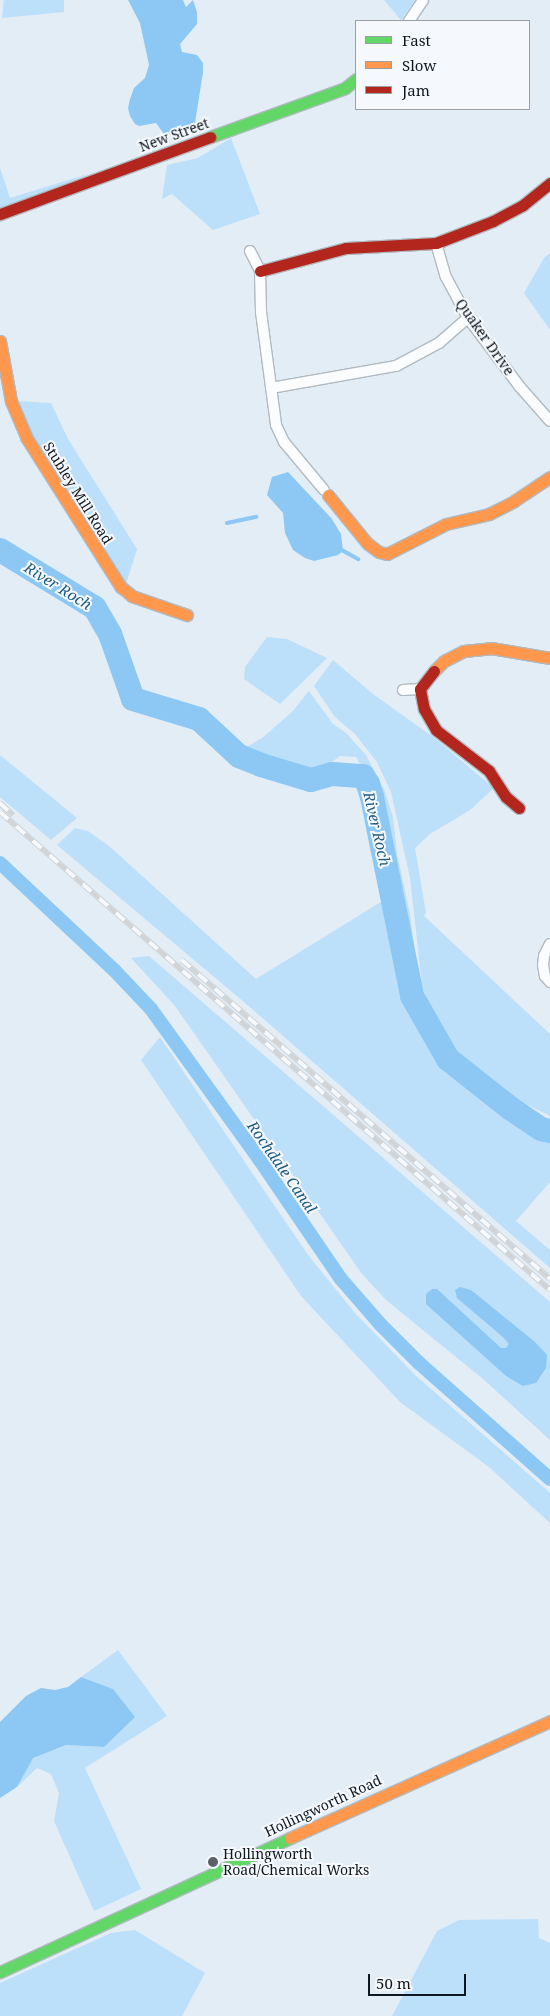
<!DOCTYPE html>
<style>
body{margin:0}
#map{position:relative;width:550px;height:2016px;overflow:hidden;background:#e3edf6;font-family:"Noto Serif",serif}
div>[style]{position:absolute}
.green>*{inset:0;background:#bcdffa}
.water>*{inset:0;background:#8cc8f3}
.stream>*{height:4px;margin:-2px;padding:0 2px;transform-origin:2px;border-radius:2px;background:#8cc8f3}
.canal>*{height:14px;margin:-7px;padding:0 7px;transform-origin:7px;border-radius:7px;background:#8cc8f3}
.river>*{height:24px;margin:-12px;padding:0 12px;transform-origin:12px;border-radius:12px;background:#8cc8f3}
.roads{filter:drop-shadow(1px 0 #b1bac1) drop-shadow(-1px 0 #b1bac1) drop-shadow(0 1px #b1bac1) drop-shadow(0 -1px #b1bac1)}
.street>*{height:10px;margin:-5px;padding:0 5px;transform-origin:5px;border-radius:5px;background:#fbfcfe}
.fast>*{height:11px;margin:-5.5px;padding:0 5.5px;transform-origin:5.5px;border-radius:5.5px;background:#63d668}
.slow>*{height:11px;margin:-5.5px;padding:0 5.5px;transform-origin:5.5px;border-radius:5.5px;background:#ff974d}
.jam>*{height:11px;margin:-5.5px;padding:0 5.5px;transform-origin:5.5px;border-radius:5.5px;background:#b3261e}
.rail>*{height:5.5px;margin-top:-2.75px;transform-origin:0;background:repeating-linear-gradient(90deg,#f5f9fd 0 11px,#d0d4d7 0 22px);box-sizing:border-box;border-block:1px solid #d0d4d7}
.dots>*{width:14px;height:14px;translate:-50% -50%;box-sizing:border-box;border:2px solid #f5f9fd;border-radius:50%}
span{translate:-50% -50%;white-space:nowrap;text-align:center;line-height:1.15;-webkit-text-stroke:4px #f5f9fd;paint-order:stroke}
.street-label{font-size:14px;color:#0e171d}
.poi-label{font-size:14px;color:#0e171d}
.left{translate:0 -50%;text-align:left}
.water-label{font-size:15px;color:#205b82;font-style:italic}
.legend{position:absolute;left:355px;top:20px;width:175px;height:90px;box-sizing:border-box;background:#f5f9fd;border:1px solid #999fa3;margin:0;padding:6px 9px;list-style:none;font-size:15px;color:#0e171d}
.legend li{display:flex;align-items:center;gap:10px;height:25px}
.legend b{width:25px;border:1px solid #999fa3}
.scale{position:absolute;left:368px;top:1974px;width:98px;height:22px;box-sizing:border-box;border:2px solid #0e171d;border-top:0;padding-left:6px;font-size:15px;line-height:18px;white-space:nowrap;color:#0e171d;-webkit-text-stroke:4px #f5f9fd;paint-order:stroke}
</style>
<div id="map">
<div class="green">
<div style="clip-path:polygon(4px 0,64px 0,64px 12px,2px 18px)"></div>
<div style="clip-path:polygon(384px 0,415px 0,401px 20px)"></div>
<div style="clip-path:polygon(231px 138px,260px 214px,213px 230px,172px 194px,162px 199px,167px 165px,198px 158px)"></div>
<div style="clip-path:polygon(0 168px,10px 198px,91px 173px,0 211px)"></div>
<div style="clip-path:polygon(550px 253px,550px 330px,524px 293px,544px 258px)"></div>
<div style="clip-path:polygon(15px 401px,51px 403px,68px 439px,137px 549px,126px 584px,24px 422px)"></div>
<div style="clip-path:polygon(267px 637px,287px 639px,327px 658px,280px 704px,244px 679px,245px 667px)"></div>
<div style="clip-path:polygon(333px 660px,373px 694px,433px 737px,494px 788px,470px 810px,430px 834px,415px 848px,426px 913px,424px 916px,550px 1034px,550px 1116px,512px 1097px,478px 1072px,457px 1052px,432px 1018px,422px 985px,410px 878px,391px 792px,377px 762px,355px 734px,335px 717px,314px 686px)"></div>
<div style="clip-path:polygon(309px 691px,333px 724px,346px 733px,366px 755px,384px 789px,393px 817px,397px 853px,410px 914px,419px 986px,428px 1017px,416px 991px,383px 818px,372px 786px,356px 757px,340px 756px,326px 766px,306px 775px,237px 753px,262px 738px,292px 712px)"></div>
<div style="clip-path:polygon(0 755px,77px 818px,51px 840px,0 797px)"></div>
<div style="clip-path:polygon(75px 828px,88px 831px,109px 846px,256px 979px,384px 900px,400px 987px,419px 1026px,449px 1071px,525px 1130px,550px 1143px,550px 1182px,516px 1221px,550px 1250px,550px 1268px,244px 1002px,57px 845px)"></div>
<div style="clip-path:polygon(149px 956px,550px 1302px,550px 1440px,483px 1379px,386px 1300px,362px 1274px,175px 1006px,131px 958px)"></div>
<div style="clip-path:polygon(160px 1037px,308px 1255px,355px 1313px,415px 1375px,550px 1493px,550px 1523px,489px 1467px,400px 1402px,301px 1296px,141px 1060px)"></div>
<div style="clip-path:polygon(118px 1650px,167px 1716px,85px 1768px,141px 1889px,94px 1911px,54px 1821px,59px 1793px,51px 1774px,37px 1768px,17px 1787px,32px 1758px,66px 1745px,104px 1747px,113px 1689px,81px 1677px)"></div>
<div style="clip-path:polygon(538px 1919px,539px 1938px,550px 1943px,550px 2016px,392px 2016px,437px 1931px,459px 1920px)"></div>
<div style="clip-path:polygon(135px 1930px,205px 1973px,182px 2016px,0 2016px,0 1983px,111px 1933px)"></div>
</div>
<div class="water">
<div style="clip-path:polygon(128px 0,183px 0,186px 7px,193px 0,197px 12px,197px 24px,180px 44px,182px 52px,197px 55px,203px 63px,203px 72px,195px 123px,187px 133px,176px 136px,164px 134px,156px 123px,139px 126px,135px 124px,130px 116px,128px 108px,130px 99px,134px 88px,145px 78px,149px 65px,140px 23px)"></div>
<div style="clip-path:polygon(288px 472px,332px 519px,341px 534px,343px 551px,338px 555px,314px 561px,305px 558px,293px 550px,285px 533px,283px 513px,267px 495px,272px 477px)"></div>
<div style="clip-path:polygon(460px 1287px,471px 1290px,535px 1342px,547px 1355px,546px 1368px,536px 1383px,523px 1386px,506px 1376px,426px 1304px,426px 1294px,432px 1289px,437px 1289px,501px 1348px,506px 1348px,509px 1344px,504px 1338px,457px 1298px,455px 1290px)"></div>
<div style="clip-path:polygon(81px 1677px,113px 1689px,135px 1717px,104px 1747px,66px 1745px,33px 1758px,17px 1787px,0 1798px,0 1722px,26px 1696px,41px 1688px,55px 1690px,68px 1687px)"></div>
</div>
<div class="stream">
<div style="left:227px;top:523px;width:30px;rotate:-12deg"></div>
<div style="left:340px;top:549px;width:21px;rotate:29deg"></div>
</div>
<div class="canal">
<div style="left:0;top:863px;width:158px;rotate:43.2deg"></div>
<div style="left:115px;top:971px;width:52px;rotate:46.5deg"></div>
<div style="left:151px;top:1009px;width:185px;rotate:54.2deg"></div>
<div style="left:259px;top:1159px;width:145px;rotate:55.7deg"></div>
<div style="left:341px;top:1279px;width:61px;rotate:49deg"></div>
<div style="left:381px;top:1325px;width:54px;rotate:45deg"></div>
<div style="left:419px;top:1363px;width:175px;rotate:41.5deg"></div>
</div>
<div class="river">
<div style="left:0;top:550px;width:111px;rotate:31.4deg"></div>
<div style="left:95px;top:608px;width:30px;rotate:60deg"></div>
<div style="left:110px;top:634px;width:69px;rotate:70.5deg"></div>
<div style="left:133px;top:699px;width:69px;rotate:16.9deg"></div>
<div style="left:199px;top:719px;width:54px;rotate:42.8deg"></div>
<div style="left:239px;top:756px;width:24px;rotate:22deg"></div>
<div style="left:261px;top:765px;width:52px;rotate:16.7deg"></div>
<div style="left:311px;top:780px;width:22px;rotate:-16deg"></div>
<div style="left:332px;top:774px;width:31px;rotate:4deg"></div>
<div style="left:363px;top:776px;width:9px;rotate:58deg"></div>
<div style="left:368px;top:784px;width:14px;rotate:73deg"></div>
<div style="left:372px;top:797px;width:203px;rotate:78.6deg"></div>
<div style="left:412px;top:996px;width:73px;rotate:60.3deg"></div>
<div style="left:448px;top:1059px;width:79px;rotate:38.3deg"></div>
<div style="left:510px;top:1108px;width:37px;rotate:34deg"></div>
<div style="left:541px;top:1129px;width:9px;rotate:13deg"></div>
</div>
<div class="roads">
<div class="street">
<div style="left:409px;top:21px;width:25px;rotate:-56deg"></div>
<div style="left:436px;top:243px;width:35px;rotate:74deg"></div>
<div style="left:446px;top:277px;width:47px;rotate:61.8deg"></div>
<div style="left:468px;top:318px;width:86px;rotate:53deg"></div>
<div style="left:520px;top:387px;width:45px;rotate:48.6deg"></div>
<div style="left:250px;top:251px;width:22px;rotate:63deg"></div>
<div style="left:260px;top:271px;width:41px;rotate:88.6deg"></div>
<div style="left:261px;top:312px;width:114px;rotate:82.4deg"></div>
<div style="left:276px;top:425px;width:19px;rotate:65deg"></div>
<div style="left:284px;top:442px;width:62px;rotate:50.2deg"></div>
<div style="left:271px;top:388px;width:127px;rotate:-10deg"></div>
<div style="left:396px;top:366px;width:49px;rotate:-28.1deg"></div>
<div style="left:439px;top:343px;width:38px;rotate:-41deg"></div>
<div style="left:403px;top:690px;width:17px;rotate:-3deg"></div>
<div style="left:550px;top:944px;width:13px;rotate:117deg"></div>
<div style="left:544px;top:956px;width:9px;rotate:96deg"></div>
<div style="left:543px;top:965px;width:11px;rotate:80deg"></div>
<div style="left:545px;top:976px;width:8px;rotate:50deg"></div>
</div>
<div class="fast">
<div style="left:210px;top:137px;width:144px;rotate:-19.9deg"></div>
<div style="left:345px;top:88px;width:14px;rotate:-39deg"></div>
<div style="left:0;top:1972px;width:319px;rotate:-24.8deg"></div>
</div>
<div class="slow">
<div style="left:0;top:341px;width:61px;rotate:79.6deg"></div>
<div style="left:11px;top:401px;width:39px;rotate:67deg"></div>
<div style="left:26px;top:437px;width:178px;rotate:57.7deg"></div>
<div style="left:121px;top:587px;width:14px;rotate:39deg"></div>
<div style="left:132px;top:596px;width:58px;rotate:19.1deg"></div>
<div style="left:328px;top:495px;width:62px;rotate:50.9deg"></div>
<div style="left:367px;top:543px;width:15px;rotate:37deg"></div>
<div style="left:379px;top:552px;width:8px;rotate:14deg"></div>
<div style="left:387px;top:554px;width:66px;rotate:-27deg"></div>
<div style="left:446px;top:524px;width:44px;rotate:-13.1deg"></div>
<div style="left:489px;top:514px;width:28px;rotate:-27deg"></div>
<div style="left:514px;top:501px;width:43px;rotate:-33.7deg"></div>
<div style="left:434px;top:671px;width:14px;rotate:-45deg"></div>
<div style="left:444px;top:661px;width:22px;rotate:-27deg"></div>
<div style="left:464px;top:651px;width:27px;rotate:-6deg"></div>
<div style="left:491px;top:648px;width:60px;rotate:9.6deg"></div>
<div style="left:290px;top:1838px;width:285px;rotate:-24.2deg"></div>
</div>
<div class="jam">
<div style="left:0;top:214px;width:224px;rotate:-20.1deg"></div>
<div style="left:260px;top:271px;width:89px;rotate:-15deg"></div>
<div style="left:346px;top:248px;width:90px;rotate:-3.2deg"></div>
<div style="left:436px;top:243px;width:61px;rotate:-21.1deg"></div>
<div style="left:493px;top:221px;width:34px;rotate:-28deg"></div>
<div style="left:523px;top:205px;width:35px;rotate:-39deg"></div>
<div style="left:434px;top:671px;width:23px;rotate:128deg"></div>
<div style="left:420px;top:689px;width:20px;rotate:79deg"></div>
<div style="left:424px;top:709px;width:24px;rotate:60deg"></div>
<div style="left:436px;top:730px;width:67px;rotate:37.7deg"></div>
<div style="left:489px;top:771px;width:31px;rotate:57deg"></div>
<div style="left:506px;top:797px;width:17px;rotate:40deg"></div>
</div>
</div>
<div class="rail">
<div style="left:0;top:803px;width:18px;rotate:43deg"></div>
<div style="left:0;top:812px;width:729px;rotate:40.99deg"></div>
<div style="left:182px;top:960px;width:487px;rotate:40.9deg"></div>
</div>
<div class="dots">
<div style="left:213px;top:1862px;background:#596269"></div>
</div>
<div class="street-label">
<span style="left:174px;top:135px;rotate:-20deg">New Street</span>
<span style="left:485px;top:337px;rotate:55deg">Quaker Drive</span>
<span style="left:78px;top:493px;rotate:58deg">Stubley Mill Road</span>
<span style="left:323px;top:1806px;rotate:-25deg">Hollingworth Road</span>
</div>
<div class="poi-label">
<span class="left" style="left:223px;top:1862px">Hollingworth<br>Road/Chemical Works</span>
</div>
<div class="water-label">
<span style="left:58px;top:586px;rotate:32deg">River Roch</span>
<span style="left:377px;top:829px;rotate:77deg">River Roch</span>
<span style="left:282px;top:1167px;rotate:55deg">Rochdale Canal</span>
</div>
<ul class="legend">
<li><b style="height:6px;background:#63d668"></b>Fast</li>
<li><b style="height:6px;background:#ff974d"></b>Slow</li>
<li><b style="height:6px;background:#b3261e"></b>Jam</li>
</ul>
<div class="scale">50 m</div>
</div>
